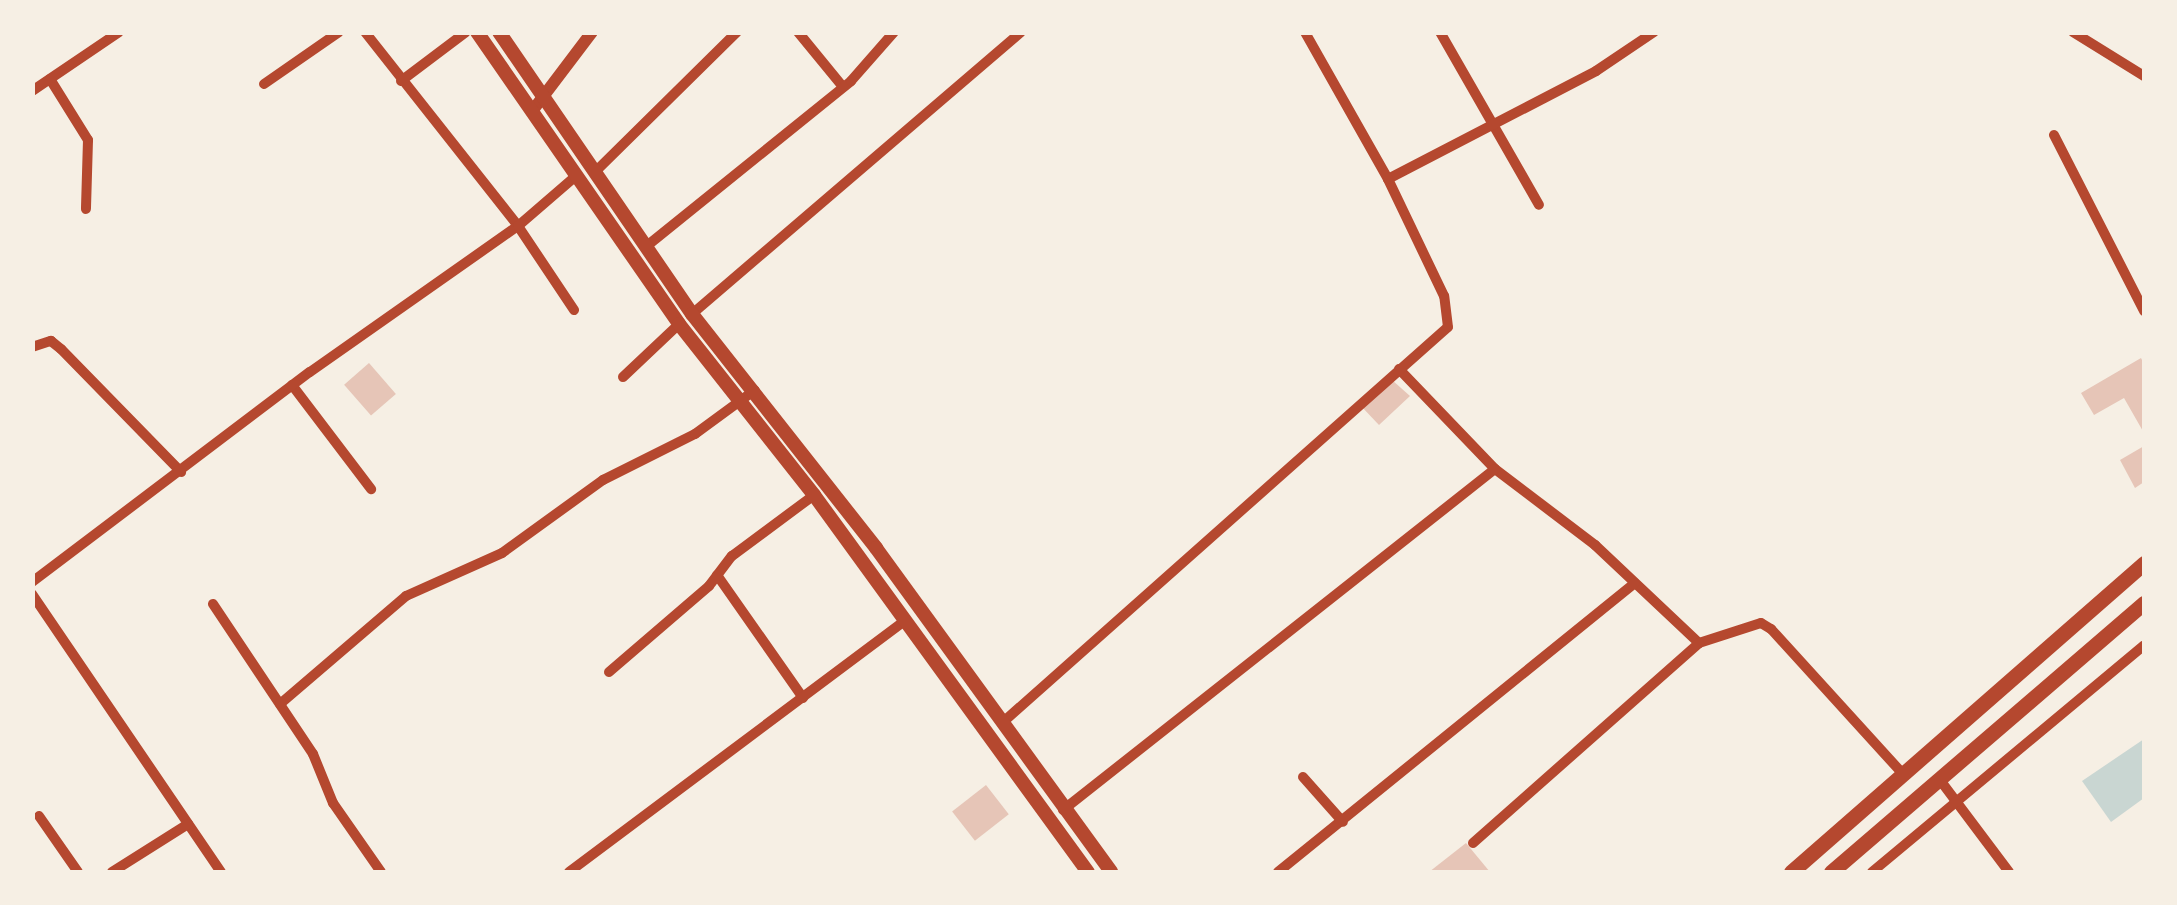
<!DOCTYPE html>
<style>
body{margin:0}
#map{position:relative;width:2177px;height:905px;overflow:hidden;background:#f6efe4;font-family:"Fira Sans",sans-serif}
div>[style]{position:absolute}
.water>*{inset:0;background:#c9d6d2}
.building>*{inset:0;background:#e6c5b7;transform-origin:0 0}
.minor>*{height:10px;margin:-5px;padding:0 5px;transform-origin:5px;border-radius:5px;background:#b5482f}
.tertiary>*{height:12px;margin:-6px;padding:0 6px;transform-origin:6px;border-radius:6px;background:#b5482f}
.secondary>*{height:14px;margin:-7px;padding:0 7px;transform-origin:7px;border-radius:7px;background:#b5482f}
.trunk>*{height:15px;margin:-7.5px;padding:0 7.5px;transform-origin:7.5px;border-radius:7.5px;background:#b5482f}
span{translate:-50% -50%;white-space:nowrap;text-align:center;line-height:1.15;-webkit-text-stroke:9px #f6efe4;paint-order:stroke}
.frame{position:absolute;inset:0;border:35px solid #f6efe4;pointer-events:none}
</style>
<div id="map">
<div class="water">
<div style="clip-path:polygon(2144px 739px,2144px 798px,2111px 822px,2082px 781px)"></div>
</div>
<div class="building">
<div style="clip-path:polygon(2141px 358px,2144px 364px,2144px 433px,2124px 398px,2094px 415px,2081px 393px)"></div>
<div style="left:369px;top:363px;width:41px;height:33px;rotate:49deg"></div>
<div style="clip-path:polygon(1392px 380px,1410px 396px,1379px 425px,1360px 405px)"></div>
<div style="clip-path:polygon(2144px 446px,2144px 482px,2135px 488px,2120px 460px)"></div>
<div style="left:986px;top:785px;width:37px;height:43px;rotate:52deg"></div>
<div style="clip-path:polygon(1466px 843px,1490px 872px,1429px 872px)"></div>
</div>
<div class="minor">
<div style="left:365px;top:32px;width:247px;rotate:51.7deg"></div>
<div style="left:518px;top:226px;width:101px;rotate:56.3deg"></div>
<div style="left:798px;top:32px;width:71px;rotate:50.7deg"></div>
<div style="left:1440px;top:32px;width:199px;rotate:60.2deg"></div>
<div style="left:2073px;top:32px;width:84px;rotate:31.8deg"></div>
<div style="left:50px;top:79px;width:72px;rotate:58.1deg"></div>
<div style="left:88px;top:140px;width:69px;rotate:91.7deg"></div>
<div style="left:401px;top:81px;width:81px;rotate:-37deg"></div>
<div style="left:264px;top:84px;width:91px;rotate:-34.7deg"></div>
<div style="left:32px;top:91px;width:105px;rotate:-34.1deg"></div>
<div style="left:2054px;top:135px;width:198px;rotate:62.9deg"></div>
<div style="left:597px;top:170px;width:197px;rotate:-44.6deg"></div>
<div style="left:1388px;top:179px;width:234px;rotate:-27.4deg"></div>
<div style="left:1596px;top:71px;width:70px;rotate:-33.9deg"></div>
<div style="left:648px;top:245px;width:261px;rotate:-38.9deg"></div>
<div style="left:851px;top:81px;width:65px;rotate:-48.7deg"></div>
<div style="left:692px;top:314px;width:433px;rotate:-40.6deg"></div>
<div style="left:32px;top:347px;width:20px;rotate:-18deg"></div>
<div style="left:51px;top:341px;width:13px;rotate:39deg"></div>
<div style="left:61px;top:349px;width:172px;rotate:45.7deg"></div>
<div style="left:1399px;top:369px;width:139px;rotate:46.2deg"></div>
<div style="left:1495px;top:469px;width:126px;rotate:37.2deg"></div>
<div style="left:1595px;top:545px;width:143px;rotate:43.3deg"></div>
<div style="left:1699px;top:643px;width:65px;rotate:-17.9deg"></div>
<div style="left:1761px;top:623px;width:12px;rotate:31deg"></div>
<div style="left:1771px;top:629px;width:195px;rotate:47.7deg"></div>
<div style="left:623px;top:377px;width:77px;rotate:-43.4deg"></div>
<div style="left:292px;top:385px;width:131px;rotate:52.8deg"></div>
<div style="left:717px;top:575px;width:150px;rotate:55deg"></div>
<div style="left:32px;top:582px;width:348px;rotate:-37.1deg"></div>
<div style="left:310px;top:372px;width:254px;rotate:-35.1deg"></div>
<div style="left:518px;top:226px;width:78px;rotate:-40.8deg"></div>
<div style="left:32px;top:594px;width:336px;rotate:55.8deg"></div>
<div style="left:213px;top:604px;width:180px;rotate:56.3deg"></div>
<div style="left:313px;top:754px;width:53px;rotate:67.8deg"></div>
<div style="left:333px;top:803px;width:84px;rotate:55.2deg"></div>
<div style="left:609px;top:672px;width:132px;rotate:-40.7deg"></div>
<div style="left:709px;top:586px;width:38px;rotate:-53deg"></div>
<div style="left:732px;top:556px;width:102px;rotate:-36.6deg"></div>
<div style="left:280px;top:704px;width:166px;rotate:-40.6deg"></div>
<div style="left:406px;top:596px;width:105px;rotate:-24.1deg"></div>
<div style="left:502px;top:553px;width:125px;rotate:-35.9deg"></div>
<div style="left:603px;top:480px;width:103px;rotate:-26.6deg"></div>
<div style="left:695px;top:434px;width:74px;rotate:-36.3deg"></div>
<div style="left:1002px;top:723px;width:596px;rotate:-41.6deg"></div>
<div style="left:1448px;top:327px;width:31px;rotate:-97deg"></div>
<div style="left:1444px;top:296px;width:130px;rotate:-115.6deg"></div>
<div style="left:1388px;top:179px;width:169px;rotate:-119.5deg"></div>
<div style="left:1303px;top:777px;width:60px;rotate:48.4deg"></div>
<div style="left:1940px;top:780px;width:115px;rotate:53.1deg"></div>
<div style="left:1063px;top:810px;width:550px;rotate:-38.29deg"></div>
<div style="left:39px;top:816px;width:68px;rotate:55.1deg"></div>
<div style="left:1473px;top:843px;width:302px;rotate:-41.5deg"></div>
<div style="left:112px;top:872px;width:90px;rotate:-32.3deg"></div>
<div style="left:569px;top:872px;width:421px;rotate:-36.8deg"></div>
<div style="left:1278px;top:872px;width:459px;rotate:-39deg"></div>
<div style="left:1872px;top:872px;width:354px;rotate:-39.8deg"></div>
</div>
<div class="tertiary">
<div style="left:533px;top:110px;width:98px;rotate:-52.9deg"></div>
</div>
<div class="secondary">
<div style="left:477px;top:32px;width:355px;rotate:55.3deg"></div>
<div style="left:679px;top:324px;width:218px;rotate:51.7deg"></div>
<div style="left:814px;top:495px;width:466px;rotate:54deg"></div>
<div style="left:499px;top:32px;width:342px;rotate:55.6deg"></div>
<div style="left:692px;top:314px;width:298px;rotate:51.8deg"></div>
<div style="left:876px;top:548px;width:400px;rotate:54deg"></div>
</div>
<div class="trunk">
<div style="left:1791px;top:872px;width:469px;rotate:-41.2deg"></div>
<div style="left:1831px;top:872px;width:413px;rotate:-40.7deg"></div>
</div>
<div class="frame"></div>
</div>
